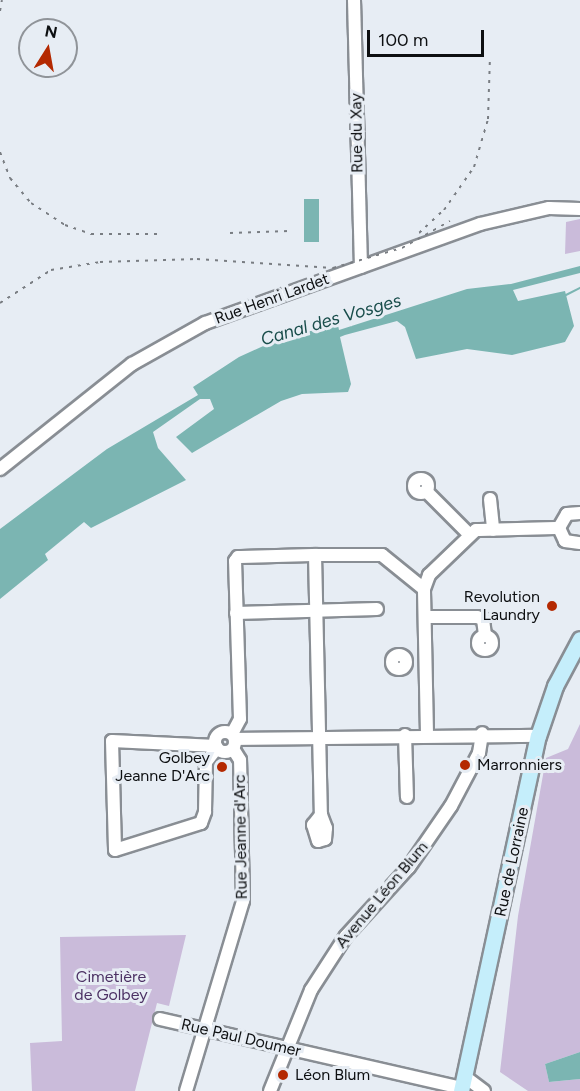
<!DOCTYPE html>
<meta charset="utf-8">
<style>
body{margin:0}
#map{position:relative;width:580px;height:1091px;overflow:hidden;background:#e7edf4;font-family:Figtree,sans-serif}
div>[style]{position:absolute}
.green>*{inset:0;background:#cabbda}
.water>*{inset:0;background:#7bb5b2;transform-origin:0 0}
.stream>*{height:2px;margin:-1px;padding:0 1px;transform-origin:1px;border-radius:1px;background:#7bb5b2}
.roads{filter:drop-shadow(2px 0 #898e94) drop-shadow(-2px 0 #898e94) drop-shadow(0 2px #898e94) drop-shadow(0 -2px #898e94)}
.minor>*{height:12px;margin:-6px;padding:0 6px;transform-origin:6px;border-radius:6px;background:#fff}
.minor>.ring{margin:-6px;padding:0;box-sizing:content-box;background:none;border:12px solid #fff;border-radius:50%}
.major>*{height:15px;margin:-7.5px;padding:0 7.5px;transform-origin:7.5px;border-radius:7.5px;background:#c5eefb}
.rail>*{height:2px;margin-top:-1px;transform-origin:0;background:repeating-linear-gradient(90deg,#797d82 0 3px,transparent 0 9px)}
.dots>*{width:16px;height:16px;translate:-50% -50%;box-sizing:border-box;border:3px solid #e7edf4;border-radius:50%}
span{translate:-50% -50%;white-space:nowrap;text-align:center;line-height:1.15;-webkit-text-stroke:6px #e7edf4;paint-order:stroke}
.street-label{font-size:16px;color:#0d0f11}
.poi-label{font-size:16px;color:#0d0f11}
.right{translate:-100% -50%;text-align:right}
.left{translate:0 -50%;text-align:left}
.park-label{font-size:16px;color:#4c3164}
.water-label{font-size:18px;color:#194d4b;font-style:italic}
.north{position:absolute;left:18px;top:18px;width:60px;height:60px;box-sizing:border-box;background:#e7edf4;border:2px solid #909499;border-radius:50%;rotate:11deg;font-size:16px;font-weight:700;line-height:24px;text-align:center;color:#0d0f11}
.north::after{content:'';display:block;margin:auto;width:21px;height:27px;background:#b42901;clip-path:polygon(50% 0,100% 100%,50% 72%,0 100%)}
.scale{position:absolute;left:367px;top:30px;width:117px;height:27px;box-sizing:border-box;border:3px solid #0d0f11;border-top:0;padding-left:8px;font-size:18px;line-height:21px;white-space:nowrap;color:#0d0f11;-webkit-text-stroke:4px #e7edf4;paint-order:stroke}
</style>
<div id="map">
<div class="green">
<div style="clip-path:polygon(580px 219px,580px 251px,565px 254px,566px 222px)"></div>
<div style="clip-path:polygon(580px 724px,580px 1052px,545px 1064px,549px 1082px,580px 1079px,580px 1091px,528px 1091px,500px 1072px,518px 916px,546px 758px,568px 749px)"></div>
<div style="clip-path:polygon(186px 935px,169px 1006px,157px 1003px,135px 1091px,32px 1091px,30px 1043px,62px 1041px,60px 937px)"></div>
</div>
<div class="water">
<div style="left:304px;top:199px;width:15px;height:43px"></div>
<div style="clip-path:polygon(580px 266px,580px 273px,513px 290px,518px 301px,565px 291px,574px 326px,565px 342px,512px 355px,467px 349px,416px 359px,405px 327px,397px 321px,345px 335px,340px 337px,351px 384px,348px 392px,302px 394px,281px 401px,192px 453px,176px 437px,214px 409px,210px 399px,200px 399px,153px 432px,158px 448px,186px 480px,91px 528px,84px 522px,45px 554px,48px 560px,0 599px,0 529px,107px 449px,198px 395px,193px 387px,239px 357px,283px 337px,338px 325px,339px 330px,467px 289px,511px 284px)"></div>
<div style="clip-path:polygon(580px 1052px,580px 1079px,549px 1082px,545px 1064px)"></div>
</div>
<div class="stream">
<div style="left:564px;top:296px;width:18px;rotate:-27deg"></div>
</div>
<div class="roads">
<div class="minor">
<div style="left:354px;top:0;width:267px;rotate:88.5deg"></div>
<div style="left:0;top:469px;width:169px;rotate:-38.5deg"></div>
<div style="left:132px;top:364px;width:84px;rotate:-29.3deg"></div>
<div style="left:205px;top:323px;width:292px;rotate:-19.8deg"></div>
<div style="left:480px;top:224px;width:71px;rotate:-13.1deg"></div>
<div style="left:549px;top:208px;width:31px;rotate:2deg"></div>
<div class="ring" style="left:414px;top:479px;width:2px;height:2px"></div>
<div style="left:426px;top:491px;width:61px;rotate:45deg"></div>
<div style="left:490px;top:499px;width:31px;rotate:84deg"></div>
<div style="left:580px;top:513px;width:13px;rotate:176deg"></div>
<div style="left:567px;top:514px;width:16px;rotate:120deg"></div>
<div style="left:559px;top:528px;width:14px;rotate:65deg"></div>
<div style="left:565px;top:541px;width:15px;rotate:8deg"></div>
<div style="left:315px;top:555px;width:67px"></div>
<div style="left:382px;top:555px;width:54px;rotate:39deg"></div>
<div style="left:236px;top:613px;width:141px;rotate:-1.6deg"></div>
<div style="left:425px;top:617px;width:52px"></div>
<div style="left:477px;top:617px;width:6px;rotate:18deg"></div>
<div style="left:483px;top:619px;width:17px;rotate:83deg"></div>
<div class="ring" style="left:478px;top:636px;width:2px;height:2px"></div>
<div class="ring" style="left:392px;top:655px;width:2px;height:2px"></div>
<div class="ring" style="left:215px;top:732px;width:8px;height:8px"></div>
<div style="left:232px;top:734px;width:17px;rotate:-62deg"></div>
<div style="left:240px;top:719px;width:158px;rotate:-91.8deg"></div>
<div style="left:235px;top:561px;width:5px;rotate:-53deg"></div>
<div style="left:238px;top:557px;width:77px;rotate:-1.5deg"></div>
<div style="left:315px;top:555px;width:260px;rotate:88.7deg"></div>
<div style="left:321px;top:815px;width:14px;rotate:69deg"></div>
<div style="left:326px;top:828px;width:11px;rotate:95deg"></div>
<div style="left:325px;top:839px;width:7px;rotate:164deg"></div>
<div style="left:318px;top:841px;width:17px;rotate:-107deg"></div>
<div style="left:313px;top:825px;width:13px;rotate:-51deg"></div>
<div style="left:427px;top:734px;width:145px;rotate:-91.2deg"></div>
<div style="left:424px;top:589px;width:15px;rotate:-70deg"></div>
<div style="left:429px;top:575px;width:65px;rotate:-43.8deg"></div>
<div style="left:476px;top:530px;width:83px;rotate:-1.4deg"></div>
<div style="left:405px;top:735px;width:62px;rotate:88.2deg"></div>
<div style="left:235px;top:739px;width:303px;rotate:-0.6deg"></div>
<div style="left:112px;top:741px;width:109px;rotate:88.4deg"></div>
<div style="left:115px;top:850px;width:90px;rotate:-17.4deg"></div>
<div style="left:201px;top:823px;width:12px;rotate:-70deg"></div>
<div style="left:205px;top:812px;width:50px;rotate:-88.9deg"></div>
<div style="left:206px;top:762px;width:18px;rotate:-52deg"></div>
<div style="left:112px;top:741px;width:104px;rotate:2.8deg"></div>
<div style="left:160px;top:1019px;width:310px;rotate:12.9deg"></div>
<div style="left:464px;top:1076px;width:25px;rotate:37deg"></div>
<div style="left:186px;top:1091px;width:198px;rotate:-73.3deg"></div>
<div style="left:243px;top:901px;width:141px;rotate:-91.2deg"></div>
<div style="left:240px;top:760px;width:13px;rotate:-122deg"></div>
<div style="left:270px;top:1091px;width:109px;rotate:-67.9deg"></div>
<div style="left:311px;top:990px;width:64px;rotate:-57.1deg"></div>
<div style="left:346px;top:936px;width:93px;rotate:-47.6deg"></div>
<div style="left:409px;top:867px;width:74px;rotate:-55.5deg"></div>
<div style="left:451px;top:806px;width:60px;rotate:-62.2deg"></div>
<div style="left:479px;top:753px;width:20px;rotate:-81deg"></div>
</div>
<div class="major">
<div style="left:461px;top:1091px;width:363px;rotate:-77.8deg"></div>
<div style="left:538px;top:736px;width:53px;rotate:-71.2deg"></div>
<div style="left:555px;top:686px;width:53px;rotate:-62deg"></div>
</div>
</div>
<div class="rail">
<div style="left:0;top:11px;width:11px;rotate:-80deg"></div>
<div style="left:0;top:152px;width:28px;rotate:69deg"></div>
<div style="left:10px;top:178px;width:33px;rotate:50deg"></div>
<div style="left:31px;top:203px;width:40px;rotate:32.9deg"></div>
<div style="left:65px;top:225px;width:28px;rotate:19deg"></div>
<div style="left:91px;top:234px;width:69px"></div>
<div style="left:230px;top:233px;width:59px;rotate:-1.9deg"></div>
<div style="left:419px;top:233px;width:34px;rotate:-43deg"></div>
<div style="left:444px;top:210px;width:52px;rotate:-55.1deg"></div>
<div style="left:474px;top:167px;width:50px;rotate:-73.7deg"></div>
<div style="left:488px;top:119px;width:62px;rotate:-88.2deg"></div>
<div style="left:0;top:303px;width:61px;rotate:-32.9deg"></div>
<div style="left:51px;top:270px;width:50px;rotate:-9.3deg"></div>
<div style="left:100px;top:262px;width:97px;rotate:-1.8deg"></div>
<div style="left:197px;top:259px;width:136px;rotate:3.8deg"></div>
<div style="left:333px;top:268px;width:72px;rotate:-16.2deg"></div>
<div style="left:402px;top:248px;width:55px;rotate:-29.4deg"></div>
</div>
<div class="dots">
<div style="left:552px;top:606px;background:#b42901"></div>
<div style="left:465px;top:765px;background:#b42901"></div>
<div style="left:222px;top:767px;background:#b42901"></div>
<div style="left:283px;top:1075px;background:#b42901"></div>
</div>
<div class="street-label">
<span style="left:357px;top:133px;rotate:-91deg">Rue du Xay</span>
<span style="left:272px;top:299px;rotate:-20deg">Rue Henri Lardet</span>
<span style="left:241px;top:837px;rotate:-91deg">Rue Jeanne d'Arc</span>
<span style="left:512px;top:862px;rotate:-78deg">Rue de Lorraine</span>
<span style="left:382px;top:895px;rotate:-50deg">Avenue Léon Blum</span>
<span style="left:241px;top:1038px;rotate:13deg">Rue Paul Doumer</span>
</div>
<div class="poi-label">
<span class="right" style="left:540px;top:606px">Revolution<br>Laundry</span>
<span class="right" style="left:210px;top:767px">Golbey<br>Jeanne D'Arc</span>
<span class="left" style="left:477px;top:765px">Marronniers</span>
<span class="left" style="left:295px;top:1075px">Léon Blum</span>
</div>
<div class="park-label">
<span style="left:111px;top:986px">Cimetière<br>de Golbey</span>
</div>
<div class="water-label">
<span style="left:331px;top:320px;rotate:-16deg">Canal des Vosges</span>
</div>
<div class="north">N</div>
<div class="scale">100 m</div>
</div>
